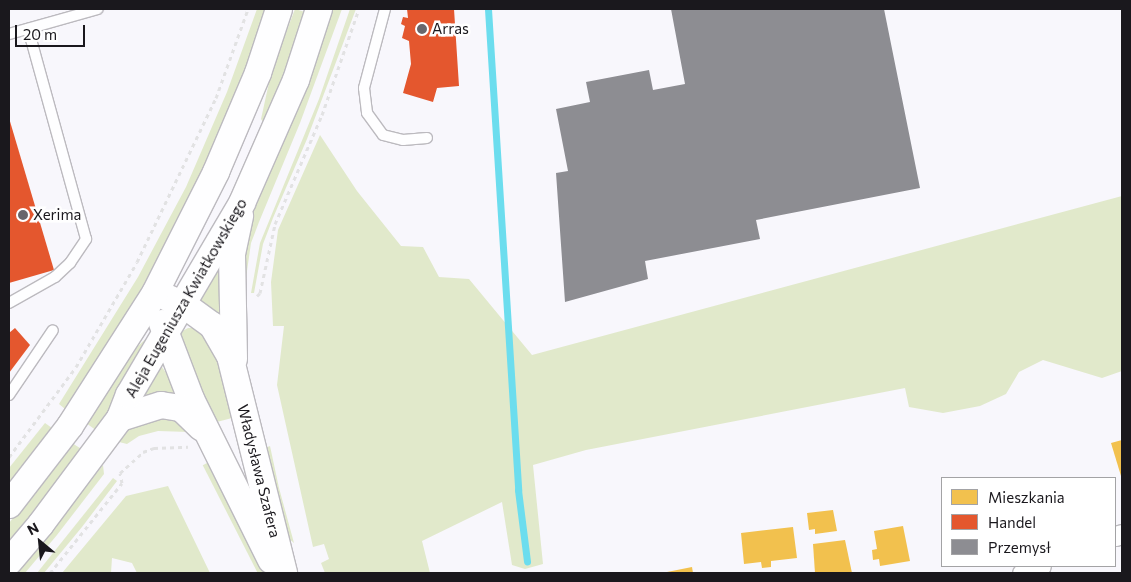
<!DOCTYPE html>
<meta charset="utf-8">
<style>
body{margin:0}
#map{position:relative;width:1131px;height:582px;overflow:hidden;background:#f8f7fc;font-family:Commissioner,sans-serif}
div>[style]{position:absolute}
.green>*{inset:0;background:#e1e9cb;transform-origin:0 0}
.homes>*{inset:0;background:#f2c14e}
.shops>*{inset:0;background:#e4572e}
.industry>*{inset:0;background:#8d8d92}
.stream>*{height:7px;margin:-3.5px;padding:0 3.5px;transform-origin:3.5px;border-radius:3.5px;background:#6cddee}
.path>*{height:3px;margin-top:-1.5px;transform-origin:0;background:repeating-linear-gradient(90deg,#e2e2e3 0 4px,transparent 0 8px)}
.roads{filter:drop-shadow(1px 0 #bcbabf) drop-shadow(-1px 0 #bcbabf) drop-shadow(0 1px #bcbabf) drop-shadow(0 -1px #bcbabf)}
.lane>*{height:10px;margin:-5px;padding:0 5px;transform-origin:5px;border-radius:5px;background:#fefeff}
.street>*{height:19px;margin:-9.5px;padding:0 9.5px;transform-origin:9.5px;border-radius:9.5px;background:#fefeff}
.secondary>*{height:26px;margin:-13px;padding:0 13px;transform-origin:13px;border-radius:13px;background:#fefeff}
.dots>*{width:14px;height:14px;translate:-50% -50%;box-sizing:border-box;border:2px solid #fff;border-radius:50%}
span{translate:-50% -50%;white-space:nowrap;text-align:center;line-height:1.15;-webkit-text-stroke:5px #fff;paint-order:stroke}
.poi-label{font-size:15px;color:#1a181d}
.left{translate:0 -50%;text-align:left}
.street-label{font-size:15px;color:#1a181d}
.frame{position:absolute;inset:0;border:10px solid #1a181d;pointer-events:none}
.legend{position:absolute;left:941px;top:477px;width:175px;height:90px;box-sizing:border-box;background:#fff;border:1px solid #a3a3a5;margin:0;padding:6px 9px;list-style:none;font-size:15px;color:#1a181d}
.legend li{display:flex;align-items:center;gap:10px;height:25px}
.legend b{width:25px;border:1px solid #a3a3a5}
.north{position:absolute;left:15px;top:517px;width:50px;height:50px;-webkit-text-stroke:4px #fff;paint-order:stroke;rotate:332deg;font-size:14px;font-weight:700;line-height:20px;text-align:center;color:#1a181d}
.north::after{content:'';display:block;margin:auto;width:18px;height:22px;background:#1a181d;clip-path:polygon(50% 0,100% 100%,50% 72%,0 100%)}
.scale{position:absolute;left:15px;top:25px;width:70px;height:22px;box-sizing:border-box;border:2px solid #1a181d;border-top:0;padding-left:6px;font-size:15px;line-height:18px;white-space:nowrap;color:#1a181d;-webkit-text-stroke:4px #fff;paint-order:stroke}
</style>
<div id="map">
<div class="green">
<div style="clip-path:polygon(257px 9px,267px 9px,244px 74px,207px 162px,135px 301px,65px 409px,59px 404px,138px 277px,186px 187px,227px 92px)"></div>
<div style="clip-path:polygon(295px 9px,305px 12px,286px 70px,263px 122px,261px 119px,272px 69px)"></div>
<div style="clip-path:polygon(333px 9px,342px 9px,300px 123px,259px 222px,251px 243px,244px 292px,243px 269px,252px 214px,293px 121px)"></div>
<div style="clip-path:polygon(350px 9px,356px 9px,307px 139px,273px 218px,263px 244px,254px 293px,251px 293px,260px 243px,319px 99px)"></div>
<div style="clip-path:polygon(320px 135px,357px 191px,401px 246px,423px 247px,439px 277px,469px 279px,532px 355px,1122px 196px,1122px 371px,1102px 378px,1043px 360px,1019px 372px,1006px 394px,980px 406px,943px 413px,909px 407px,905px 388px,586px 450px,533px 465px,543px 564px,525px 569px,512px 565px,502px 502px,422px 541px,430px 573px,325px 573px,321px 563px,329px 559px,324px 544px,313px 547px,277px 385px,284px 326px,273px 326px,271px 282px,278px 230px)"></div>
<div style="clip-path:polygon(224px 247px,227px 320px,199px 303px,199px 293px)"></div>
<div style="clip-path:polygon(188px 328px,194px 328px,214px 341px,232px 418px,213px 423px,179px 333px)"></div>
<div style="clip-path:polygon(151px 334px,155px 338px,97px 431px,86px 423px,138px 346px)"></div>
<div style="clip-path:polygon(160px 364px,181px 395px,142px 399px,138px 395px)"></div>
<div style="clip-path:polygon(158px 418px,178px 422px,189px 432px,158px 431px,139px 436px,127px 444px,119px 442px,130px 428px)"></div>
<div style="clip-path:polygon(45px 423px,52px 428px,9px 483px,9px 468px)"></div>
<div style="clip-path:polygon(72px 443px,83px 450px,9px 544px,9px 523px)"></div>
<div style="clip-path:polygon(270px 446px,279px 488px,294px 543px,288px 538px,265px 448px)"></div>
<div style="left:209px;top:462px;width:124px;height:7px;rotate:63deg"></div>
<div style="clip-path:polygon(103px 465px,104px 474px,57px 535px,25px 573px,16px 573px)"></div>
<div style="clip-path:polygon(113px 478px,117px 481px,82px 527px,44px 573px,37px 573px)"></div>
<div style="clip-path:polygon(168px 486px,210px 573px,137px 573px,132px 563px,112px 558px,111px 573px,62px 573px,126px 496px)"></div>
</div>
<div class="homes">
<div style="clip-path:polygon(1122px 440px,1122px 476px,1121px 476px,1111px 443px)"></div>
<div style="clip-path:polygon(833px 510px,837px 531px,815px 534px,815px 529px,809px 530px,807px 513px)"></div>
<div style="clip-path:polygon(903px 526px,910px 561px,880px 566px,879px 559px,873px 560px,872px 550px,877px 549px,874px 531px)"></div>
<div style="clip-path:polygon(793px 527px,797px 558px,771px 561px,771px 567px,762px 568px,761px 562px,744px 564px,741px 533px)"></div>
<div style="clip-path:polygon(845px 540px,852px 573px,815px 573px,813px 544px)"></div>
<div style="clip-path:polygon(692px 567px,693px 573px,667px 573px,667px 572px)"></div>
</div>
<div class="shops">
<div style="clip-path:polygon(407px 9px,454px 9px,459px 86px,437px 88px,433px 102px,403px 93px,411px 64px,409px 41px,402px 38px,405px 26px,401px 24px,403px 17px,408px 18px)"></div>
<div style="clip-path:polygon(9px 118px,54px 270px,9px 283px)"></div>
<div style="clip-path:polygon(15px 328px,30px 345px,9px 373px,9px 333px)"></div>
</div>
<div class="industry">
<div style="clip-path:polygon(671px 9px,884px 9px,920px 188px,756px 220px,760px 239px,645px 261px,648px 279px,565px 302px,556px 173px,568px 171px,556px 109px,590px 102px,586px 82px,649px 70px,653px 90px,685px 84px)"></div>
</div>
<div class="stream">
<div style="left:488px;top:9px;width:482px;rotate:86.4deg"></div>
<div style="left:518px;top:490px;width:72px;rotate:82.8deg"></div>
</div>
<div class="path">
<div style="left:257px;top:296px;width:4px;rotate:-45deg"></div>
<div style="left:260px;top:293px;width:71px;rotate:-77.7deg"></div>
<div style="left:275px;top:224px;width:119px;rotate:-66.7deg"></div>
<div style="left:322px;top:115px;width:112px;rotate:-70.8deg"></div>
<div style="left:9px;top:457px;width:112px;rotate:-53.3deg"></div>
<div style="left:76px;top:367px;width:121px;rotate:-59.8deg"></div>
<div style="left:137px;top:262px;width:182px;rotate:-64.3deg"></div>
<div style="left:216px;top:98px;width:95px;rotate:-70.2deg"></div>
<div style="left:120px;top:473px;width:31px;rotate:-42deg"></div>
<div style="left:143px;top:452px;width:12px;rotate:-20deg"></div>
<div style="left:154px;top:448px;width:34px;rotate:-2deg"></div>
<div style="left:50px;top:573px;width:115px;rotate:-51.3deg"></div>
<div style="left:122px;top:483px;width:10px;rotate:-101deg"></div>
</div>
<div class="roads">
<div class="lane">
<div style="left:385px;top:9px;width:82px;rotate:104.9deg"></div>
<div style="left:364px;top:88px;width:25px;rotate:83deg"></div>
<div style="left:367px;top:113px;width:27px;rotate:54deg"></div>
<div style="left:383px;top:135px;width:21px;rotate:14deg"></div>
<div style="left:403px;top:140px;width:24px;rotate:-5deg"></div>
<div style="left:9px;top:34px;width:92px;rotate:-15.7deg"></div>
<div style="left:9px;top:303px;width:53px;rotate:-29.5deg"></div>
<div style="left:55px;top:277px;width:21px;rotate:-43deg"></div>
<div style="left:70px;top:263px;width:29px;rotate:-56deg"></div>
<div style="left:86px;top:239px;width:218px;rotate:-105.4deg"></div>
<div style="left:9px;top:395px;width:78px;rotate:-55.9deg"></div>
</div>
<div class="street">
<div style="left:1115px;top:536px;width:7px;rotate:-16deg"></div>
<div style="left:1022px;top:573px;width:20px;rotate:-20deg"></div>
</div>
<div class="secondary">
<div style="left:168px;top:298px;width:17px;rotate:24deg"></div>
<div style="left:184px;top:305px;width:34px;rotate:36deg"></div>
<div style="left:212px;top:325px;width:36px;rotate:60deg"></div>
<div style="left:230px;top:356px;width:224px;rotate:76deg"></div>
<div style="left:162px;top:323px;width:81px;rotate:69.1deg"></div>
<div style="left:191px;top:399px;width:180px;rotate:63.6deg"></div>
<div style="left:234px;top:359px;width:105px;rotate:-91.1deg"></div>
<div style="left:232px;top:254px;width:39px;rotate:-78deg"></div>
<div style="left:120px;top:418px;width:43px;rotate:-17.6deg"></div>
<div style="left:161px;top:405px;width:20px;rotate:9deg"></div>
<div style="left:181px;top:408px;width:28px;rotate:44deg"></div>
<div style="left:9px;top:505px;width:100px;rotate:-52.3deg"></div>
<div style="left:70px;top:426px;width:158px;rotate:-57.4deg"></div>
<div style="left:155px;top:293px;width:136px;rotate:-63.2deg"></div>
<div style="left:216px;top:172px;width:108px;rotate:-67deg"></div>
<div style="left:258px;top:73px;width:67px;rotate:-71.8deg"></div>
<div style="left:9px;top:562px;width:50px;rotate:-49.9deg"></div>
<div style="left:41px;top:524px;width:132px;rotate:-53.3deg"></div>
<div style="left:120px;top:418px;width:25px;rotate:-69deg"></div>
<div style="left:129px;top:395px;width:223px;rotate:-59.5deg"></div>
<div style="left:242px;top:203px;width:134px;rotate:-66.3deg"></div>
<div style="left:296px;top:80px;width:75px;rotate:-72.1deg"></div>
</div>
</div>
<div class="dots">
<div style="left:422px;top:29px;background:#68666b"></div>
<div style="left:23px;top:215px;background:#68666b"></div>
</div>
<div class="poi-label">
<span class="left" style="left:432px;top:29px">Arras</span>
<span class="left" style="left:33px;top:215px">Xerima</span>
</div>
<div class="street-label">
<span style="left:186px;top:298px;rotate:-60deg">Aleja Eugeniusza Kwiatkowskiego</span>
<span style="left:259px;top:471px;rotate:76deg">Władysława Szafera</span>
</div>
<div class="frame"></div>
<ul class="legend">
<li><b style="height:14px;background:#f2c14e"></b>Mieszkania</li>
<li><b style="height:14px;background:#e4572e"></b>Handel</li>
<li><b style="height:14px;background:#8d8d92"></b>Przemysł</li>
</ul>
<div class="north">N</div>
<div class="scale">20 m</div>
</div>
